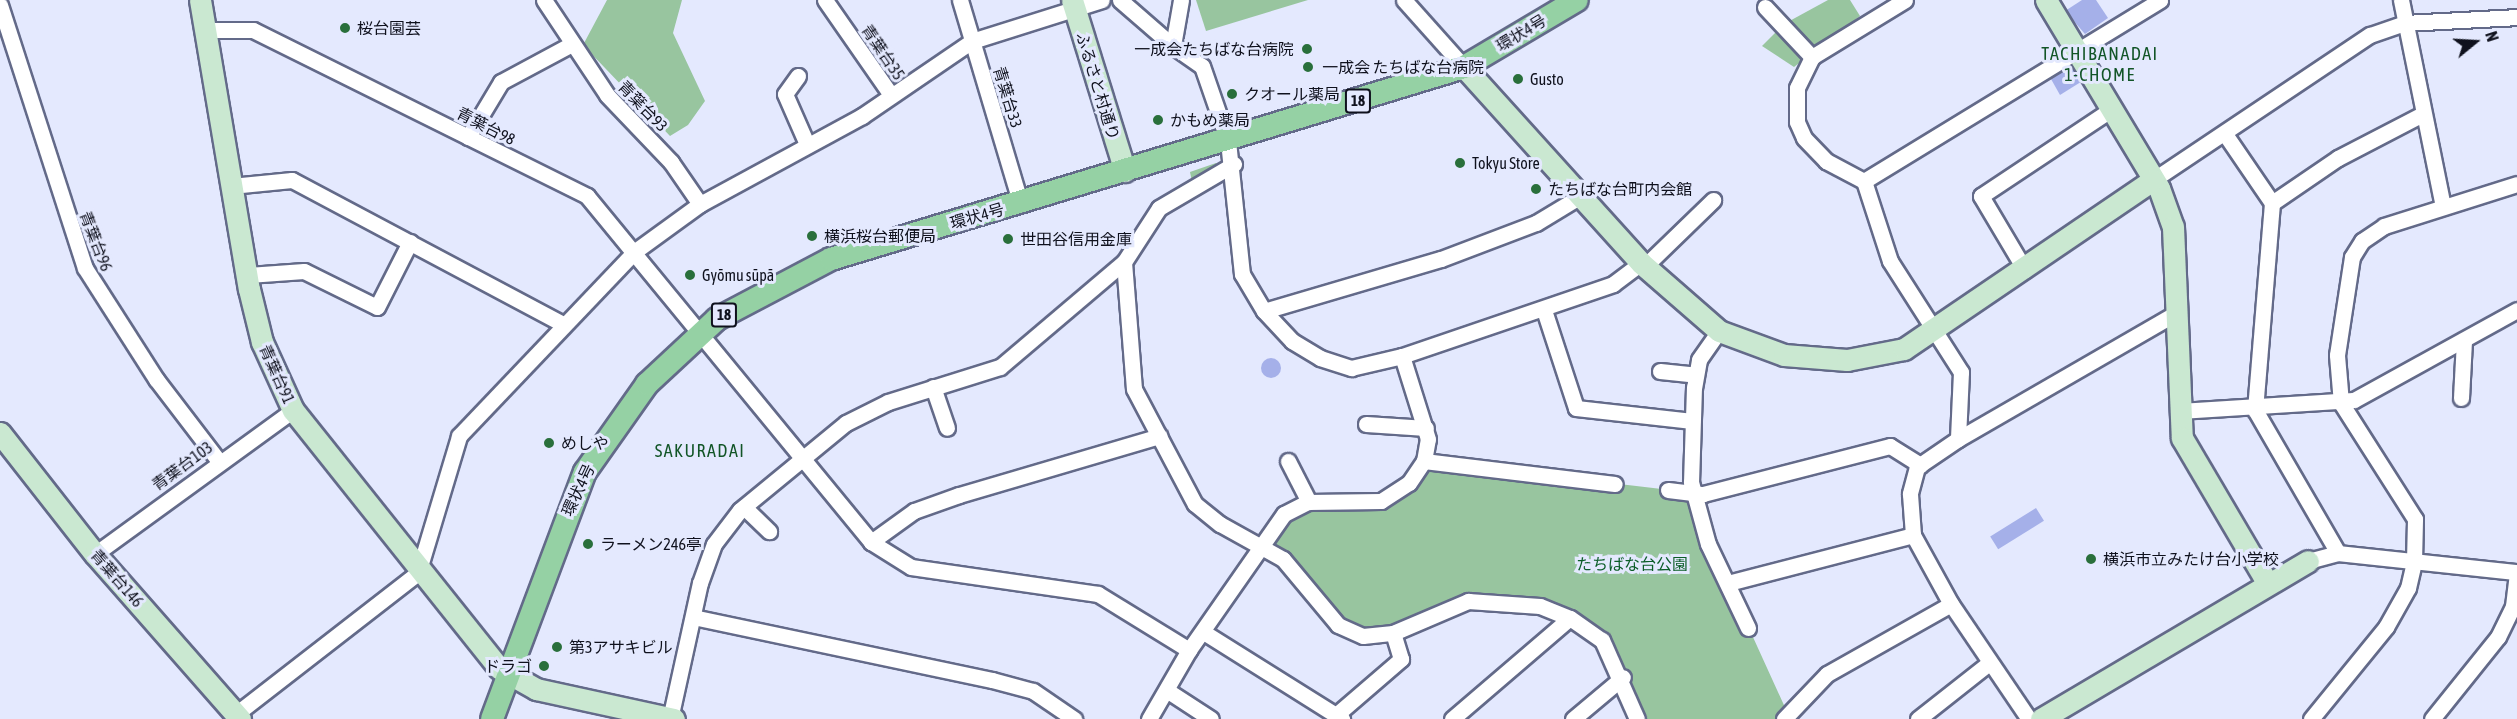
<!DOCTYPE html>
<meta charset="utf-8">
<style>
body{margin:0}
#map{position:relative;width:2517px;height:719px;overflow:hidden;background:#e4e9fe;font-family:"Asap Condensed","Noto Sans JP",sans-serif}
div>[style]{position:absolute}
.green>*{inset:0;background:#98c59f}
.water>*{inset:0;background:#a5b0e9;transform-origin:0 0}
.round{border-radius:50%}
.roads{filter:drop-shadow(2px 0 #636a89) drop-shadow(-2px 0 #636a89) drop-shadow(0 2px #636a89) drop-shadow(0 -2px #636a89)}
.street>*{height:15px;margin:-7.5px;padding:0 7.5px;transform-origin:7.5px;border-radius:7.5px;background:#fff}
.secondary>*{height:21px;margin:-10.5px;padding:0 10.5px;transform-origin:10.5px;border-radius:10.5px;background:#cae8d1}
.primary>*{height:22px;margin:-11px;padding:0 11px;transform-origin:11px;border-radius:11px;background:#95d1a4}
.dots>*{width:16px;height:16px;translate:-50% -50%;box-sizing:border-box;border:3px solid #e4e9fe;border-radius:50%}
span{translate:-50% -50%;white-space:nowrap;text-align:center;line-height:1.15;-webkit-text-stroke:6px #e4e9fe;paint-order:stroke}
.shield-label span{padding:2px 4px;background:#e4e9fe;border:2px solid;border-radius:4px;-webkit-text-stroke-width:0}
.shield-label{font-size:15px;color:#0f111d;font-weight:700}
.poi-label{font-size:16px;color:#0f111d}
.left{translate:0 -50%;text-align:left}
.right{translate:-100% -50%;text-align:right}
.street-label{font-size:16px;color:#0f111d}
.park-label{font-size:16px;color:#0b5d28}
.neighbourhood-label{font-size:18px;color:#125527;letter-spacing:1.5px}
.north{position:absolute;left:2445px;top:12px;width:60px;height:60px;-webkit-text-stroke:4px #e4e9fe;paint-order:stroke;rotate:72deg;font-size:16px;font-weight:700;line-height:24px;text-align:center;color:#0f111d}
.north::after{content:'';display:block;margin:auto;width:21px;height:27px;background:#0f111d;clip-path:polygon(50% 0,100% 100%,50% 72%,0 100%)}
</style>
<div id="map">
<div class="green">
<div style="clip-path:polygon(607px 0,682px 0,673px 33px,705px 101px,688px 125px,670px 136px,583px 45px)"></div>
<div style="clip-path:polygon(1196px 0,1308px 0,1206px 31px)"></div>
<div style="clip-path:polygon(1828px 0,1850px 0,1860px 16px,1794px 67px,1762px 46px,1784px 24px)"></div>
<div style="clip-path:polygon(1216px 163px,1218px 169px,1192px 182px,1190px 172px)"></div>
<div style="clip-path:polygon(1424px 461px,1687px 492px,1788px 714px,1783px 719px,1637px 719px,1614px 657px,1570px 618px,1487px 601px,1393px 633px,1338px 625px,1298px 575px,1257px 546px,1308px 502px,1381px 501px)"></div>
</div>
<div class="water">
<div style="clip-path:polygon(2082px 0,2096px 0,2108px 18px,2085px 34px,2065px 11px)"></div>
<div style="clip-path:polygon(2071px 66px,2084px 80px,2060px 95px,2051px 79px)"></div>
<div class="round" style="left:1261px;top:358px;width:20px;height:20px"></div>
<div style="left:2036px;top:508px;width:15px;height:54px;rotate:58deg"></div>
</div>
<div class="roads">
<div class="street">
<div style="left:544px;top:0;width:114px;rotate:56.4deg"></div>
<div style="left:607px;top:95px;width:93px;rotate:46.3deg"></div>
<div style="left:671px;top:162px;width:51px;rotate:55.4deg"></div>
<div style="left:825px;top:0;width:116px;rotate:55.2deg"></div>
<div style="left:960px;top:0;width:213px;rotate:73.4deg"></div>
<div style="left:1120px;top:0;width:70px;rotate:41deg"></div>
<div style="left:1181px;top:0;width:47px;rotate:99.9deg"></div>
<div style="left:1173px;top:46px;width:35px;rotate:35deg"></div>
<div style="left:1202px;top:66px;width:79px;rotate:70.9deg"></div>
<div style="left:1228px;top:141px;width:134px;rotate:84deg"></div>
<div style="left:1242px;top:274px;width:43px;rotate:59.3deg"></div>
<div style="left:1264px;top:311px;width:41px;rotate:47deg"></div>
<div style="left:1292px;top:341px;width:33px;rotate:31deg"></div>
<div style="left:1320px;top:358px;width:33px;rotate:18deg"></div>
<div style="left:1351px;top:368px;width:52px;rotate:-13.2deg"></div>
<div style="left:1402px;top:356px;width:223px;rotate:-18.8deg"></div>
<div style="left:1613px;top:284px;width:35px;rotate:-37deg"></div>
<div style="left:1404px;top:0;width:90px;rotate:48.2deg"></div>
<div style="left:1905px;top:0;width:109px;rotate:148.5deg"></div>
<div style="left:1812px;top:57px;width:34px;rotate:116deg"></div>
<div style="left:1797px;top:88px;width:34px;rotate:90deg"></div>
<div style="left:1797px;top:122px;width:17px;rotate:66deg"></div>
<div style="left:1804px;top:138px;width:32px;rotate:46deg"></div>
<div style="left:1826px;top:161px;width:43px;rotate:27.8deg"></div>
<div style="left:1864px;top:181px;width:347px;rotate:-31.4deg"></div>
<div style="left:2401px;top:0;width:210px;rotate:78.5deg"></div>
<div style="left:0;top:5px;width:276px;rotate:72.1deg"></div>
<div style="left:85px;top:268px;width:132px;rotate:57.4deg"></div>
<div style="left:156px;top:379px;width:102px;rotate:52.6deg"></div>
<div style="left:1765px;top:7px;width:69px;rotate:46.8deg"></div>
<div style="left:206px;top:30px;width:47px"></div>
<div style="left:253px;top:30px;width:373px;rotate:26.4deg"></div>
<div style="left:587px;top:196px;width:448px;rotate:50.6deg"></div>
<div style="left:871px;top:542px;width:47px;rotate:32deg"></div>
<div style="left:911px;top:567px;width:189px;rotate:8.2deg"></div>
<div style="left:1098px;top:594px;width:107px;rotate:31.6deg"></div>
<div style="left:798px;top:76px;width:22px;rotate:126deg"></div>
<div style="left:785px;top:94px;width:55px;rotate:66.3deg"></div>
<div style="left:2225px;top:134px;width:83px;rotate:55.7deg"></div>
<div style="left:468px;top:137px;width:64px;rotate:-59deg"></div>
<div style="left:501px;top:82px;width:78px;rotate:-28.2deg"></div>
<div style="left:1234px;top:164px;width:87px;rotate:149.6deg"></div>
<div style="left:1159px;top:208px;width:64px;rotate:122.9deg"></div>
<div style="left:1124px;top:262px;width:127px;rotate:85.5deg"></div>
<div style="left:1134px;top:389px;width:130px;rotate:62.1deg"></div>
<div style="left:1195px;top:504px;width:32px;rotate:39deg"></div>
<div style="left:1220px;top:524px;width:72px;rotate:29.1deg"></div>
<div style="left:1283px;top:559px;width:86px;rotate:50.2deg"></div>
<div style="left:1338px;top:625px;width:27px;rotate:24deg"></div>
<div style="left:1363px;top:636px;width:30px;rotate:-6deg"></div>
<div style="left:1393px;top:633px;width:82px;rotate:-23.1deg"></div>
<div style="left:1468px;top:601px;width:72px;rotate:4deg"></div>
<div style="left:1540px;top:606px;width:32px;rotate:22deg"></div>
<div style="left:1570px;top:618px;width:39px;rotate:35deg"></div>
<div style="left:1602px;top:640px;width:86px;rotate:66.1deg"></div>
<div style="left:2153px;top:180px;width:261px;rotate:-33.8deg"></div>
<div style="left:2370px;top:35px;width:36px;rotate:-19deg"></div>
<div style="left:2404px;top:23px;width:113px;rotate:-3deg"></div>
<div style="left:1864px;top:181px;width:84px;rotate:72deg"></div>
<div style="left:1890px;top:261px;width:132px;rotate:57.4deg"></div>
<div style="left:1961px;top:372px;width:67px;rotate:92.6deg"></div>
<div style="left:1958px;top:439px;width:50px;rotate:145.7deg"></div>
<div style="left:1917px;top:467px;width:28px;rotate:105deg"></div>
<div style="left:1910px;top:494px;width:41px;rotate:85.8deg"></div>
<div style="left:1913px;top:535px;width:79px;rotate:61.2deg"></div>
<div style="left:1951px;top:604px;width:139px;rotate:55.9deg"></div>
<div style="left:231px;top:186px;width:61px;rotate:-5.6deg"></div>
<div style="left:292px;top:180px;width:307px;rotate:28deg"></div>
<div style="left:1645px;top:266px;width:95px;rotate:-44.1deg"></div>
<div style="left:2025px;top:270px;width:86px;rotate:-120.7deg"></div>
<div style="left:1981px;top:196px;width:157px;rotate:-33.6deg"></div>
<div style="left:248px;top:275px;width:56px;rotate:-4.1deg"></div>
<div style="left:304px;top:271px;width:81px;rotate:26.3deg"></div>
<div style="left:377px;top:307px;width:73px;rotate:-63.1deg"></div>
<div style="left:1544px;top:310px;width:103px;rotate:71.9deg"></div>
<div style="left:1576px;top:408px;width:117px;rotate:6.4deg"></div>
<div style="left:1264px;top:311px;width:184px;rotate:-16.4deg"></div>
<div style="left:1441px;top:259px;width:102px;rotate:-20.8deg"></div>
<div style="left:1536px;top:223px;width:50px;rotate:-31.2deg"></div>
<div style="left:1719px;top:331px;width:35px;rotate:125deg"></div>
<div style="left:1699px;top:360px;width:27px;rotate:100deg"></div>
<div style="left:1694px;top:387px;width:95px;rotate:91.8deg"></div>
<div style="left:1691px;top:482px;width:64px;rotate:74.7deg"></div>
<div style="left:1708px;top:544px;width:93px;rotate:64.5deg"></div>
<div style="left:1660px;top:371px;width:36px;rotate:6deg"></div>
<div style="left:933px;top:387px;width:43px;rotate:71.1deg"></div>
<div style="left:2461px;top:398px;width:58px;rotate:-87deg"></div>
<div style="left:2179px;top:411px;width:175px;rotate:-3.6deg"></div>
<div style="left:2354px;top:400px;width:186px;rotate:-28.9deg"></div>
<div style="left:1366px;top:424px;width:60px;rotate:3.8deg"></div>
<div style="left:1958px;top:439px;width:252px;rotate:-30deg"></div>
<div style="left:1288px;top:461px;width:46px;rotate:62.9deg"></div>
<div style="left:1424px;top:461px;width:192px;rotate:6.9deg"></div>
<div style="left:1668px;top:490px;width:35px;rotate:7deg"></div>
<div style="left:1703px;top:494px;width:193px;rotate:-14.4deg"></div>
<div style="left:1890px;top:446px;width:36px;rotate:32deg"></div>
<div style="left:744px;top:507px;width:35px;rotate:44deg"></div>
<div style="left:871px;top:542px;width:53px;rotate:-35.8deg"></div>
<div style="left:914px;top:511px;width:48px;rotate:-19.6deg"></div>
<div style="left:959px;top:495px;width:209px;rotate:-16.4deg"></div>
<div style="left:2338px;top:553px;width:165px;rotate:-120.1deg"></div>
<div style="left:2255px;top:410px;width:208px;rotate:-85.3deg"></div>
<div style="left:2272px;top:203px;width:80px;rotate:-34.3deg"></div>
<div style="left:2338px;top:158px;width:93px;rotate:-27.4deg"></div>
<div style="left:95px;top:554px;width:245px;rotate:-36deg"></div>
<div style="left:2308px;top:561px;width:31px;rotate:-15deg"></div>
<div style="left:2338px;top:553px;width:180px;rotate:6.1deg"></div>
<div style="left:1728px;top:583px;width:191px;rotate:-14.5deg"></div>
<div style="left:693px;top:617px;width:306px;rotate:11.9deg"></div>
<div style="left:992px;top:680px;width:42px;rotate:15deg"></div>
<div style="left:1033px;top:691px;width:50px;rotate:34.3deg"></div>
<div style="left:1205px;top:633px;width:162px;rotate:32.1deg"></div>
<div style="left:1168px;top:691px;width:51px;rotate:33.1deg"></div>
<div style="left:236px;top:714px;width:230px;rotate:-37.8deg"></div>
<div style="left:418px;top:573px;width:143px;rotate:-73.3deg"></div>
<div style="left:459px;top:436px;width:254px;rotate:-46.4deg"></div>
<div style="left:634px;top:252px;width:82px;rotate:-36deg"></div>
<div style="left:700px;top:204px;width:184px;rotate:-28.5deg"></div>
<div style="left:862px;top:116px;width:133px;rotate:-34.3deg"></div>
<div style="left:972px;top:41px;width:136px;rotate:-17.5deg"></div>
<div style="left:1336px;top:715px;width:86px;rotate:-40.7deg"></div>
<div style="left:1401px;top:659px;width:27px;rotate:-107deg"></div>
<div style="left:670px;top:719px;width:139px;rotate:-77.6deg"></div>
<div style="left:700px;top:583px;width:41px;rotate:-70.3deg"></div>
<div style="left:714px;top:544px;width:43px;rotate:-52.6deg"></div>
<div style="left:740px;top:510px;width:137px;rotate:-39.4deg"></div>
<div style="left:846px;top:423px;width:47px;rotate:-26.6deg"></div>
<div style="left:888px;top:402px;width:117px;rotate:-17.4deg"></div>
<div style="left:1000px;top:367px;width:162px;rotate:-40.3deg"></div>
<div style="left:1149px;top:719px;width:80px;rotate:-59.9deg"></div>
<div style="left:1189px;top:650px;width:166px;rotate:-55.1deg"></div>
<div style="left:1284px;top:514px;width:27px;rotate:-27deg"></div>
<div style="left:1308px;top:502px;width:73px;rotate:-0.8deg"></div>
<div style="left:1381px;top:501px;width:33px;rotate:-33deg"></div>
<div style="left:1409px;top:483px;width:27px;rotate:-56deg"></div>
<div style="left:1424px;top:461px;width:22px;rotate:-80deg"></div>
<div style="left:1428px;top:439px;width:87px;rotate:-107.4deg"></div>
<div style="left:1452px;top:719px;width:155px;rotate:-40.6deg"></div>
<div style="left:1573px;top:719px;width:65px;rotate:-40deg"></div>
<div style="left:1784px;top:719px;width:62px;rotate:-46.3deg"></div>
<div style="left:1827px;top:674px;width:142px;rotate:-29.4deg"></div>
<div style="left:1918px;top:719px;width:89px;rotate:-38.2deg"></div>
<div style="left:2311px;top:719px;width:119px;rotate:-50.8deg"></div>
<div style="left:2386px;top:627px;width:45px;rotate:-60.6deg"></div>
<div style="left:2408px;top:588px;width:28px;rotate:-77deg"></div>
<div style="left:2414px;top:561px;width:42px;rotate:-88.6deg"></div>
<div style="left:2415px;top:519px;width:138px;rotate:-122.5deg"></div>
<div style="left:2341px;top:403px;width:48px;rotate:-94.8deg"></div>
<div style="left:2337px;top:355px;width:99px;rotate:-81.3deg"></div>
<div style="left:2352px;top:257px;width:19px;rotate:-58deg"></div>
<div style="left:2362px;top:241px;width:27px;rotate:-34deg"></div>
<div style="left:2384px;top:226px;width:139px;rotate:-17.5deg"></div>
<div style="left:2432px;top:719px;width:105px;rotate:-51.2deg"></div>
<div style="left:2498px;top:637px;width:34px;rotate:-64deg"></div>
<div style="left:2513px;top:606px;width:31px;rotate:-83deg"></div>
</div>
<div class="secondary">
<div style="left:200px;top:0;width:293px;rotate:80.4deg"></div>
<div style="left:249px;top:289px;width:55px;rotate:76.2deg"></div>
<div style="left:262px;top:342px;width:75px;rotate:65.5deg"></div>
<div style="left:293px;top:410px;width:330px;rotate:51.4deg"></div>
<div style="left:499px;top:668px;width:43px;rotate:29.6deg"></div>
<div style="left:536px;top:689px;width:141px;rotate:12.3deg"></div>
<div style="left:1072px;top:0;width:179px;rotate:72.8deg"></div>
<div style="left:2046px;top:0;width:219px;rotate:59deg"></div>
<div style="left:2159px;top:188px;width:41px;rotate:70.3deg"></div>
<div style="left:2173px;top:227px;width:211px;rotate:87.6deg"></div>
<div style="left:2182px;top:438px;width:169px;rotate:59.5deg"></div>
<div style="left:1464px;top:67px;width:264px;rotate:47.9deg"></div>
<div style="left:1641px;top:263px;width:103px;rotate:41.1deg"></div>
<div style="left:1719px;top:331px;width:69px;rotate:20.3deg"></div>
<div style="left:1784px;top:355px;width:63px;rotate:4.5deg"></div>
<div style="left:1847px;top:360px;width:58px;rotate:-10.9deg"></div>
<div style="left:1904px;top:349px;width:301px;rotate:-34.2deg"></div>
<div style="left:0;top:433px;width:154px;rotate:51.9deg"></div>
<div style="left:95px;top:554px;width:220px;rotate:48.7deg"></div>
<div style="left:2041px;top:719px;width:310px;rotate:-30.6deg"></div>
</div>
<div class="primary">
<div style="left:492px;top:719px;width:264px;rotate:-69.4deg"></div>
<div style="left:585px;top:472px;width:108px;rotate:-54.8deg"></div>
<div style="left:647px;top:384px;width:96px;rotate:-42.9deg"></div>
<div style="left:717px;top:319px;width:129px;rotate:-27.8deg"></div>
<div style="left:831px;top:259px;width:661px;rotate:-16.87deg"></div>
<div style="left:1464px;top:67px;width:131px;rotate:-30.7deg"></div>
</div>
</div>
<div class="dots">
<div style="left:345px;top:28px;background:#296f3b"></div>
<div style="left:1307px;top:49px;background:#296f3b"></div>
<div style="left:1308px;top:67px;background:#296f3b"></div>
<div style="left:1518px;top:79px;background:#296f3b"></div>
<div style="left:1232px;top:94px;background:#296f3b"></div>
<div style="left:1158px;top:120px;background:#296f3b"></div>
<div style="left:1460px;top:163px;background:#296f3b"></div>
<div style="left:1536px;top:189px;background:#296f3b"></div>
<div style="left:812px;top:236px;background:#296f3b"></div>
<div style="left:1008px;top:239px;background:#296f3b"></div>
<div style="left:690px;top:275px;background:#296f3b"></div>
<div style="left:549px;top:443px;background:#296f3b"></div>
<div style="left:588px;top:544px;background:#296f3b"></div>
<div style="left:2091px;top:559px;background:#296f3b"></div>
<div style="left:557px;top:647px;background:#296f3b"></div>
<div style="left:544px;top:666px;background:#296f3b"></div>
</div>
<div class="shield-label">
<span style="left:1358px;top:101px">18</span>
<span style="left:724px;top:315px">18</span>
</div>
<div class="poi-label">
<span class="left" style="left:357px;top:28px">桜台園芸</span>
<span class="right" style="left:1294px;top:49px">一成会たちばな台病院</span>
<span class="left" style="left:1322px;top:67px">一成会 たちばな台病院</span>
<span class="left" style="left:1530px;top:79px">Gusto</span>
<span class="left" style="left:1244px;top:94px">クオール薬局</span>
<span class="left" style="left:1170px;top:120px">かもめ薬局</span>
<span class="left" style="left:1472px;top:163px">Tokyu Store</span>
<span class="left" style="left:1548px;top:189px">たちばな台町内会館</span>
<span class="left" style="left:824px;top:236px">横浜桜台郵便局</span>
<span class="left" style="left:1020px;top:239px">世田谷信用金庫</span>
<span class="left" style="left:702px;top:275px">Gyōmu sūpā</span>
<span class="left" style="left:561px;top:443px">めしや</span>
<span class="left" style="left:600px;top:544px">ラーメン246亭</span>
<span class="left" style="left:2103px;top:559px">横浜市立みたけ台小学校</span>
<span class="left" style="left:569px;top:647px">第3アサキビル</span>
<span class="right" style="left:532px;top:666px">ドラゴ</span>
</div>
<div class="street-label">
<span style="left:1521px;top:33px;rotate:-31deg">環状4号</span>
<span style="left:883px;top:52px;rotate:56deg">青葉台35</span>
<span style="left:1098px;top:86px;rotate:73deg">ふるさと村通り</span>
<span style="left:1008px;top:97px;rotate:73deg">青葉台33</span>
<span style="left:643px;top:106px;rotate:46deg">青葉台93</span>
<span style="left:486px;top:126px;rotate:27deg">青葉台98</span>
<span style="left:977px;top:216px;rotate:-16deg">環状4号</span>
<span style="left:96px;top:241px;rotate:69deg">青葉台96</span>
<span style="left:277px;top:374px;rotate:66deg">青葉台91</span>
<span style="left:182px;top:466px;rotate:-36deg">青葉台103</span>
<span style="left:578px;top:490px;rotate:-65deg">環状4号</span>
<span style="left:117px;top:578px;rotate:49deg">青葉台146</span>
</div>
<div class="park-label">
<span style="left:1632px;top:564px">たちばな台公園</span>
</div>
<div class="neighbourhood-label">
<span style="left:2100px;top:65px">TACHIBANADAI<br>1-CHOME</span>
<span style="left:700px;top:451px">SAKURADAI</span>
</div>
<div class="north">N</div>
</div>
